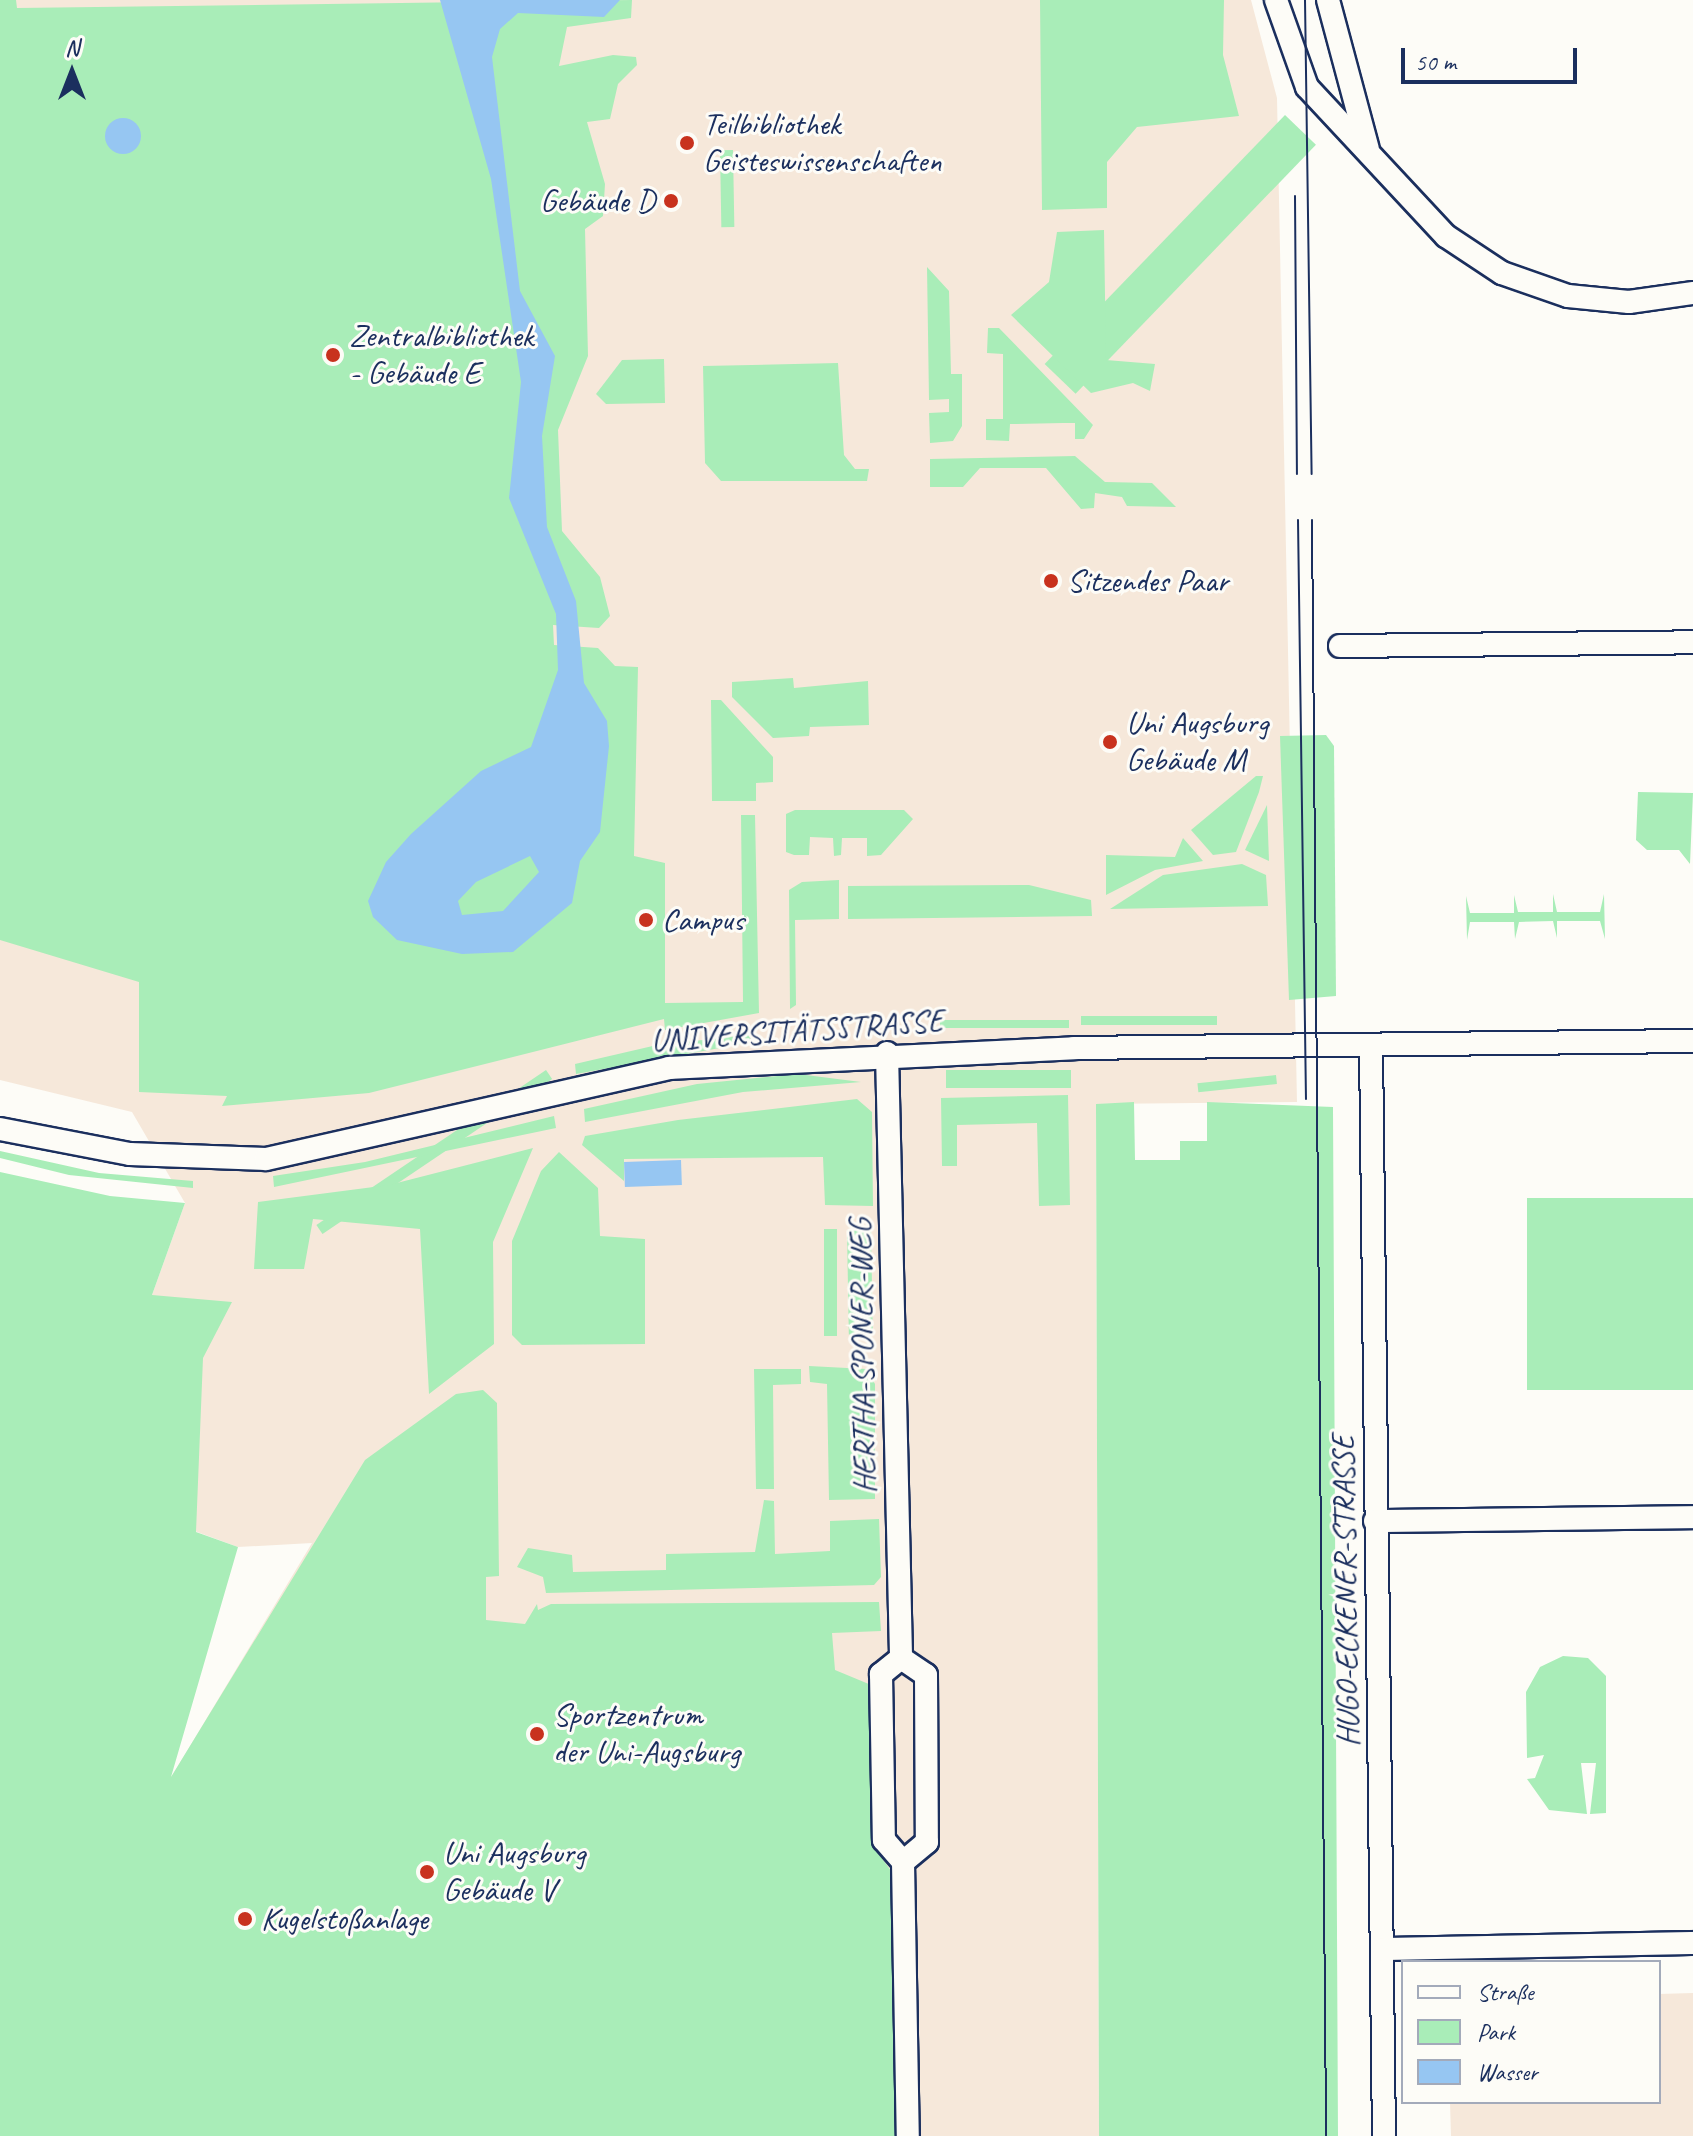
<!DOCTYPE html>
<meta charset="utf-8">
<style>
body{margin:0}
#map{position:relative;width:1693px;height:2136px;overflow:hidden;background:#fdfcf7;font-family:Caveat,sans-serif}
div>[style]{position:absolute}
.built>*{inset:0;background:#f6e8da}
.green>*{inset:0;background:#a9edb8;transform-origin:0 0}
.water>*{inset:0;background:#96c6f2;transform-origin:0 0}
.round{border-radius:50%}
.roads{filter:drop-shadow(2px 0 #1b2f5e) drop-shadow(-2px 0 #1b2f5e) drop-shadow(0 2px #1b2f5e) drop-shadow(0 -2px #1b2f5e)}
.minor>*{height:22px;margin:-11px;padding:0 11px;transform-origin:11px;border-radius:11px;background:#fdfcf7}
.tram>*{height:2px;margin:-1px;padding:0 1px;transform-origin:1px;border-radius:1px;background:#1b2f5e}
.dots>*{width:22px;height:22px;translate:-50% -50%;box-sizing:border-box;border:4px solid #fdfcf7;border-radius:50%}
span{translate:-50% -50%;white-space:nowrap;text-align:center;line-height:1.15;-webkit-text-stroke:6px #fdfcf7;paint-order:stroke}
.poi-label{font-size:32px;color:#1b2f5e}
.left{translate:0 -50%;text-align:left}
.right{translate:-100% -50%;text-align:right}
.street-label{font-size:32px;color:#1b2f5e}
.legend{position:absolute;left:1401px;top:1960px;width:260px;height:144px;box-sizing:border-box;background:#fdfcf7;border:2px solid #a3aaba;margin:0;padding:10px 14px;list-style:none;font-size:24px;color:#1b2f5e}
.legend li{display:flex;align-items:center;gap:16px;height:40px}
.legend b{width:40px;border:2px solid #a3aaba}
.north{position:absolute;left:32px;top:32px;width:80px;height:80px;-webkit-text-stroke:6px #fdfcf7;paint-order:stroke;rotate:0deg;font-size:22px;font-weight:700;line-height:32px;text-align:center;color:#1b2f5e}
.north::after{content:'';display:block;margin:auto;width:28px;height:36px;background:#1b2f5e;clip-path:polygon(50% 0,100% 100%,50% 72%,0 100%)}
.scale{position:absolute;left:1401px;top:48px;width:176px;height:36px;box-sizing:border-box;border:4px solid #1b2f5e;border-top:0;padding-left:10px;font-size:24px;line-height:28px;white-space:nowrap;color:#1b2f5e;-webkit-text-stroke:6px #fdfcf7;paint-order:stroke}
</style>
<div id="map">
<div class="built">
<div style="clip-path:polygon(0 0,1251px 0,1277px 98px,1297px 1102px,1096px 1104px,1099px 2136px,49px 2136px,169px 1781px,312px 1543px,238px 1547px,56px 1480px,152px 1295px,185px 1203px,132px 1112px,0 1080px)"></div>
<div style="clip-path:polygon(1693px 1993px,1693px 2136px,1451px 2136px,1450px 2102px,1659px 2102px,1659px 1994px)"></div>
</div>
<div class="green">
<div style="clip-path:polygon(0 0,16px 0,17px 8px,632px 0,631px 18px,567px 27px,559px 66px,613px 55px,636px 57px,637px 65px,618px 84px,610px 119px,587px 122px,605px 184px,603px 216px,585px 229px,588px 356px,558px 430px,562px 531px,600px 577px,610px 616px,599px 628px,553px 625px,554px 645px,598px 648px,615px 666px,638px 667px,634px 856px,665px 863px,665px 1003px,743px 1002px,741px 815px,755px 815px,759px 1013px,665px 1030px,664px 1019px,369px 1093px,222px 1106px,227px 1096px,139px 1092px,139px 982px,0 940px)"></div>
<div style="clip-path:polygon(1040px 0,1224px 0,1223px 55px,1239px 116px,1137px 127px,1107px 162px,1107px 208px,1042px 210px)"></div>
<div style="left:1285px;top:115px;width:43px;height:346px;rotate:44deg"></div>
<div style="left:733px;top:150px;width:77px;height:13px;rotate:89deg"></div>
<div style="clip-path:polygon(1104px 230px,1106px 360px,1155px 364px,1150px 391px,1133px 383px,1091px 393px,1011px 315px,1049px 282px,1057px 232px)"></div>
<div style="clip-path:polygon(927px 267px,949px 291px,951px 374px,962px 374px,962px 426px,953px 441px,930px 443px,929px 413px,949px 412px,949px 399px,929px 400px)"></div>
<div style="clip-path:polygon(988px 328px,999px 328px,1093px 425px,1084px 439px,1075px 439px,1075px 423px,1063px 423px,1010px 424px,1009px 441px,986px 440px,986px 419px,1003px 419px,1003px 354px,987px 353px)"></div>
<div style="clip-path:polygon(664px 359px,665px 403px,606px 404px,596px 394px,622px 360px)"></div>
<div style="clip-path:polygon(838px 363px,844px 455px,855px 469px,869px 469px,867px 481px,721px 481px,705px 463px,703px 366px)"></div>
<div style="clip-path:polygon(1075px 456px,1105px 482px,1152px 483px,1176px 507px,1127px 506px,1122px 497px,1095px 493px,1094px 508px,1081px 509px,1046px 468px,980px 468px,963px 487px,930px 487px,930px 459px)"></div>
<div style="clip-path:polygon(793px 678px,794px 688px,868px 681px,869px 725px,810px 727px,809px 736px,773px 738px,732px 697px,732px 682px)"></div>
<div style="clip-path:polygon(711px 700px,721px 700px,773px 757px,773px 782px,756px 783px,756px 801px,712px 801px)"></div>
<div style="clip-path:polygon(1326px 735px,1334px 746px,1336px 996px,1289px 1000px,1280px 736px)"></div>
<div style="clip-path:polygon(1256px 776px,1263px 776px,1259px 792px,1236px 852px,1213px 855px,1191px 830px)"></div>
<div style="clip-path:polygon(1638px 792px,1693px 793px,1690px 864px,1679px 850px,1647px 850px,1636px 840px)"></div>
<div style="clip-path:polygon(1267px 805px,1269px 861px,1245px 850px)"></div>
<div style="clip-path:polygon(795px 810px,904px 810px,913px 819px,881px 855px,867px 856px,867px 838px,842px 838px,841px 855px,834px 856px,833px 838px,810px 837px,809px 855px,794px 855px,786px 852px,786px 814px)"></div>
<div style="clip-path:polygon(1183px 838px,1203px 861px,1155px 870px,1106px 895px,1106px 855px,1175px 857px)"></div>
<div style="clip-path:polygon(1242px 864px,1266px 875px,1268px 906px,1110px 909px,1163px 875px)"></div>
<div style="clip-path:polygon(839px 880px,839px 919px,795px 920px,796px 1005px,790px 1009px,789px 890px,802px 882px)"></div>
<div style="clip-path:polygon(1029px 885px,1091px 900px,1092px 916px,848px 919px,848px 886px)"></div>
<div style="clip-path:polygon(1553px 894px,1557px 912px,1600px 912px,1604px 894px,1605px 939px,1600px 921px,1557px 921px,1557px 938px,1553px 921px,1519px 922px,1515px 939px,1514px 922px,1470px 922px,1467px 940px,1466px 896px,1470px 913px,1514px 913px,1514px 895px,1518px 912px,1553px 912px)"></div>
<div style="left:1217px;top:1016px;width:9px;height:136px;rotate:90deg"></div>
<div style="left:1069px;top:1020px;width:8px;height:129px;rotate:90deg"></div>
<div style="clip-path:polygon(748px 1035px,753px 1042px,576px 1074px,575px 1064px,657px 1045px)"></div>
<div style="left:546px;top:1070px;width:11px;height:277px;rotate:56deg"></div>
<div style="left:946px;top:1070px;width:125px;height:18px"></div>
<div style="clip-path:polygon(798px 1074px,861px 1082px,743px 1092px,585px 1122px,584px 1109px,697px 1084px)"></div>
<div style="left:1276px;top:1075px;width:9px;height:79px;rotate:84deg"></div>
<div style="clip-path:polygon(1068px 1095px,1070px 1205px,1039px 1206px,1037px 1123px,957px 1125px,957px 1166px,942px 1166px,941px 1098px)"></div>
<div style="clip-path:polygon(857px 1099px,872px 1112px,873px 1206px,825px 1205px,823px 1157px,624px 1159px,624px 1181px,582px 1145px,585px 1136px,678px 1120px)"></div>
<div style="clip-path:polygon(1134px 1102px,1135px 1160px,1180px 1160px,1180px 1141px,1207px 1141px,1207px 1102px,1333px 1107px,1338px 2136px,1099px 2136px,1096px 1104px)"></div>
<div style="clip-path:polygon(554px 1116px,556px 1128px,274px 1187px,273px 1176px,365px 1162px)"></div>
<div style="clip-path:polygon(533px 1148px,493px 1242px,494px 1344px,429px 1394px,420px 1229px,313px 1219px,304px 1269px,254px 1269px,258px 1202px,389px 1185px)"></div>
<div style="clip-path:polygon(0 1151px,99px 1173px,193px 1181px,193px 1188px,69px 1175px,0 1158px)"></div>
<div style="clip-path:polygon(559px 1152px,598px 1188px,600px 1236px,645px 1239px,645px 1344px,522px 1345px,512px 1335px,512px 1241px,541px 1171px)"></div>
<div style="clip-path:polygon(0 1172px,110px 1196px,185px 1203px,152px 1295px,232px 1302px,203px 1358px,196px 1532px,238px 1547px,171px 1777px,365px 1460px,456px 1394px,483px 1390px,497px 1403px,499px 1576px,486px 1577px,486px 1620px,525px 1624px,537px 1604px,538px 1610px,551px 1604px,879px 1602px,881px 1631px,832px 1633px,835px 1670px,876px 1687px,876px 1850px,894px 1875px,896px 2136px,0 2136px)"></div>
<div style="left:1693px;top:1198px;width:192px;height:166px;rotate:90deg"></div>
<div style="left:824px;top:1229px;width:13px;height:107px"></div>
<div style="left:871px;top:1230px;width:104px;height:24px;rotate:89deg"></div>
<div style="clip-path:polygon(809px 1366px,866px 1369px,875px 1384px,875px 1499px,829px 1500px,827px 1384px,810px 1382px)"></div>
<div style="clip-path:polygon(754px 1369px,801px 1369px,801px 1384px,773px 1385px,774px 1489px,756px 1489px)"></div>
<div style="clip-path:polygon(764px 1500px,774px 1501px,775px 1554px,830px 1551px,830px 1521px,879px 1519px,881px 1577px,874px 1585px,546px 1593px,543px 1577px,517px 1567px,528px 1548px,572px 1555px,573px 1572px,666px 1570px,666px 1554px,755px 1552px)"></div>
<div style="clip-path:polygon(1563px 1656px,1588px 1658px,1606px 1676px,1606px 1813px,1590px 1814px,1596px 1763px,1581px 1763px,1587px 1814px,1549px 1810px,1527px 1779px,1535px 1778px,1544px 1755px,1527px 1758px,1526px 1692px,1540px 1667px)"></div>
</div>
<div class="water">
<div style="clip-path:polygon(evenodd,440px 0,620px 0,604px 17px,518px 13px,500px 29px,492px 57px,520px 291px,555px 356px,542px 436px,547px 527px,576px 601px,584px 683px,607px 721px,609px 746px,600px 832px,580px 861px,572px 903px,513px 952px,462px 954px,397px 940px,373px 917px,368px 901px,386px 862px,411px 834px,481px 771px,531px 747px,558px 670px,556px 614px,509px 498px,521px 382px,491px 179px,440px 0,530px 856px,539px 872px,503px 911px,462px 915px,458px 901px,476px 882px,530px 856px)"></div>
<div class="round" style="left:105px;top:118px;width:36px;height:36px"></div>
<div style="left:681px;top:1160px;width:25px;height:57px;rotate:88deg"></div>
</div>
<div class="roads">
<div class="minor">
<div style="left:1276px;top:0;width:92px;rotate:70.4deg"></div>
<div style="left:1307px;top:87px;width:204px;rotate:47deg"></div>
<div style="left:1446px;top:236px;width:67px;rotate:33.5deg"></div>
<div style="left:1502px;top:273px;width:70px;rotate:19.2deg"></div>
<div style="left:1568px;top:296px;width:61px;rotate:5.6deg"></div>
<div style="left:1629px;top:302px;width:65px;rotate:-8deg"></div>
<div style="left:1328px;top:0;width:154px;rotate:75deg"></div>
<div style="left:1340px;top:646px;width:353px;rotate:-0.6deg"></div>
<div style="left:1371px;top:1045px;width:1091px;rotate:89.32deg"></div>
<div style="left:887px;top:1053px;width:605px;rotate:88.67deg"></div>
<div style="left:0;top:1129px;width:132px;rotate:10.9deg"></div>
<div style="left:130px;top:1154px;width:136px;rotate:2.1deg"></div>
<div style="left:266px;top:1159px;width:413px;rotate:-12.7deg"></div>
<div style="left:669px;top:1068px;width:405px;rotate:-2.8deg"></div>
<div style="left:1074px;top:1048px;width:619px;rotate:-0.65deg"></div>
<div style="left:1375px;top:1521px;width:318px;rotate:-0.7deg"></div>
<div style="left:901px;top:1658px;width:26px;rotate:141deg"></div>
<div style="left:881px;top:1674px;width:166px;rotate:89deg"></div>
<div style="left:884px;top:1840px;width:29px;rotate:49deg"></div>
<div style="left:903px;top:1862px;width:274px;rotate:89deg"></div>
<div style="left:901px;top:1658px;width:30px;rotate:34deg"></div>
<div style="left:926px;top:1675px;width:167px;rotate:89.7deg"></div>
<div style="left:927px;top:1842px;width:31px;rotate:140deg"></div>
<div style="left:1384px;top:1949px;width:309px;rotate:-1.1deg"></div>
</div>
</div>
<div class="tram">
<div style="left:1305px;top:0;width:474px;rotate:89.2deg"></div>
<div style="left:1295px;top:196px;width:278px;rotate:89.6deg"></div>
<div style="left:1298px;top:520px;width:579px;rotate:89.21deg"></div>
<div style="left:1312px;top:520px;width:1616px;rotate:89.5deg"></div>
</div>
<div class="dots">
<div style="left:687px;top:143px;background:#c8321e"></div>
<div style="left:671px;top:201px;background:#c8321e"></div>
<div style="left:333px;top:355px;background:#c8321e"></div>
<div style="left:1051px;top:581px;background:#c8321e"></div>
<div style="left:1110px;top:742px;background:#c8321e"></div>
<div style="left:646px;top:920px;background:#c8321e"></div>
<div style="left:537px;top:1734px;background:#c8321e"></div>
<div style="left:427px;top:1872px;background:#c8321e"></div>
<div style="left:245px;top:1919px;background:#c8321e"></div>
</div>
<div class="poi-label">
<span class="left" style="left:703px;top:143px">Teilbibliothek<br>Geisteswissenschaften</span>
<span class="right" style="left:655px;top:201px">Gebäude D</span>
<span class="left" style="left:349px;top:355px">Zentralbibliothek<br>- Gebäude E</span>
<span class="left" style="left:1067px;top:581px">Sitzendes Paar</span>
<span class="left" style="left:1126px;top:742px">Uni Augsburg<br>Gebäude M</span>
<span class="left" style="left:662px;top:920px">Campus</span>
<span class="left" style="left:553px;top:1734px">Sportzentrum<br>der Uni-Augsburg</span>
<span class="left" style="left:443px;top:1872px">Uni Augsburg<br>Gebäude V</span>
<span class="left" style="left:261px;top:1919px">Kugelstoßanlage</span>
</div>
<div class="street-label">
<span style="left:797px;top:1031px;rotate:-4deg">UNIVERSITÄTSSTRASSE</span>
<span style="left:863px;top:1356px;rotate:-91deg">HERTHA-SPONER-WEG</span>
<span style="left:1346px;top:1591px;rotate:-91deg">HUGO-ECKENER-STRASSE</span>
</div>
<ul class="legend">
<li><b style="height:10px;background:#fdfcf7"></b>Straße</li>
<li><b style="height:22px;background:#a9edb8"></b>Park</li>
<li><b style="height:22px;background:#96c6f2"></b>Wasser</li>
</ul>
<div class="north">N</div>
<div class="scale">50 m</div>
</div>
